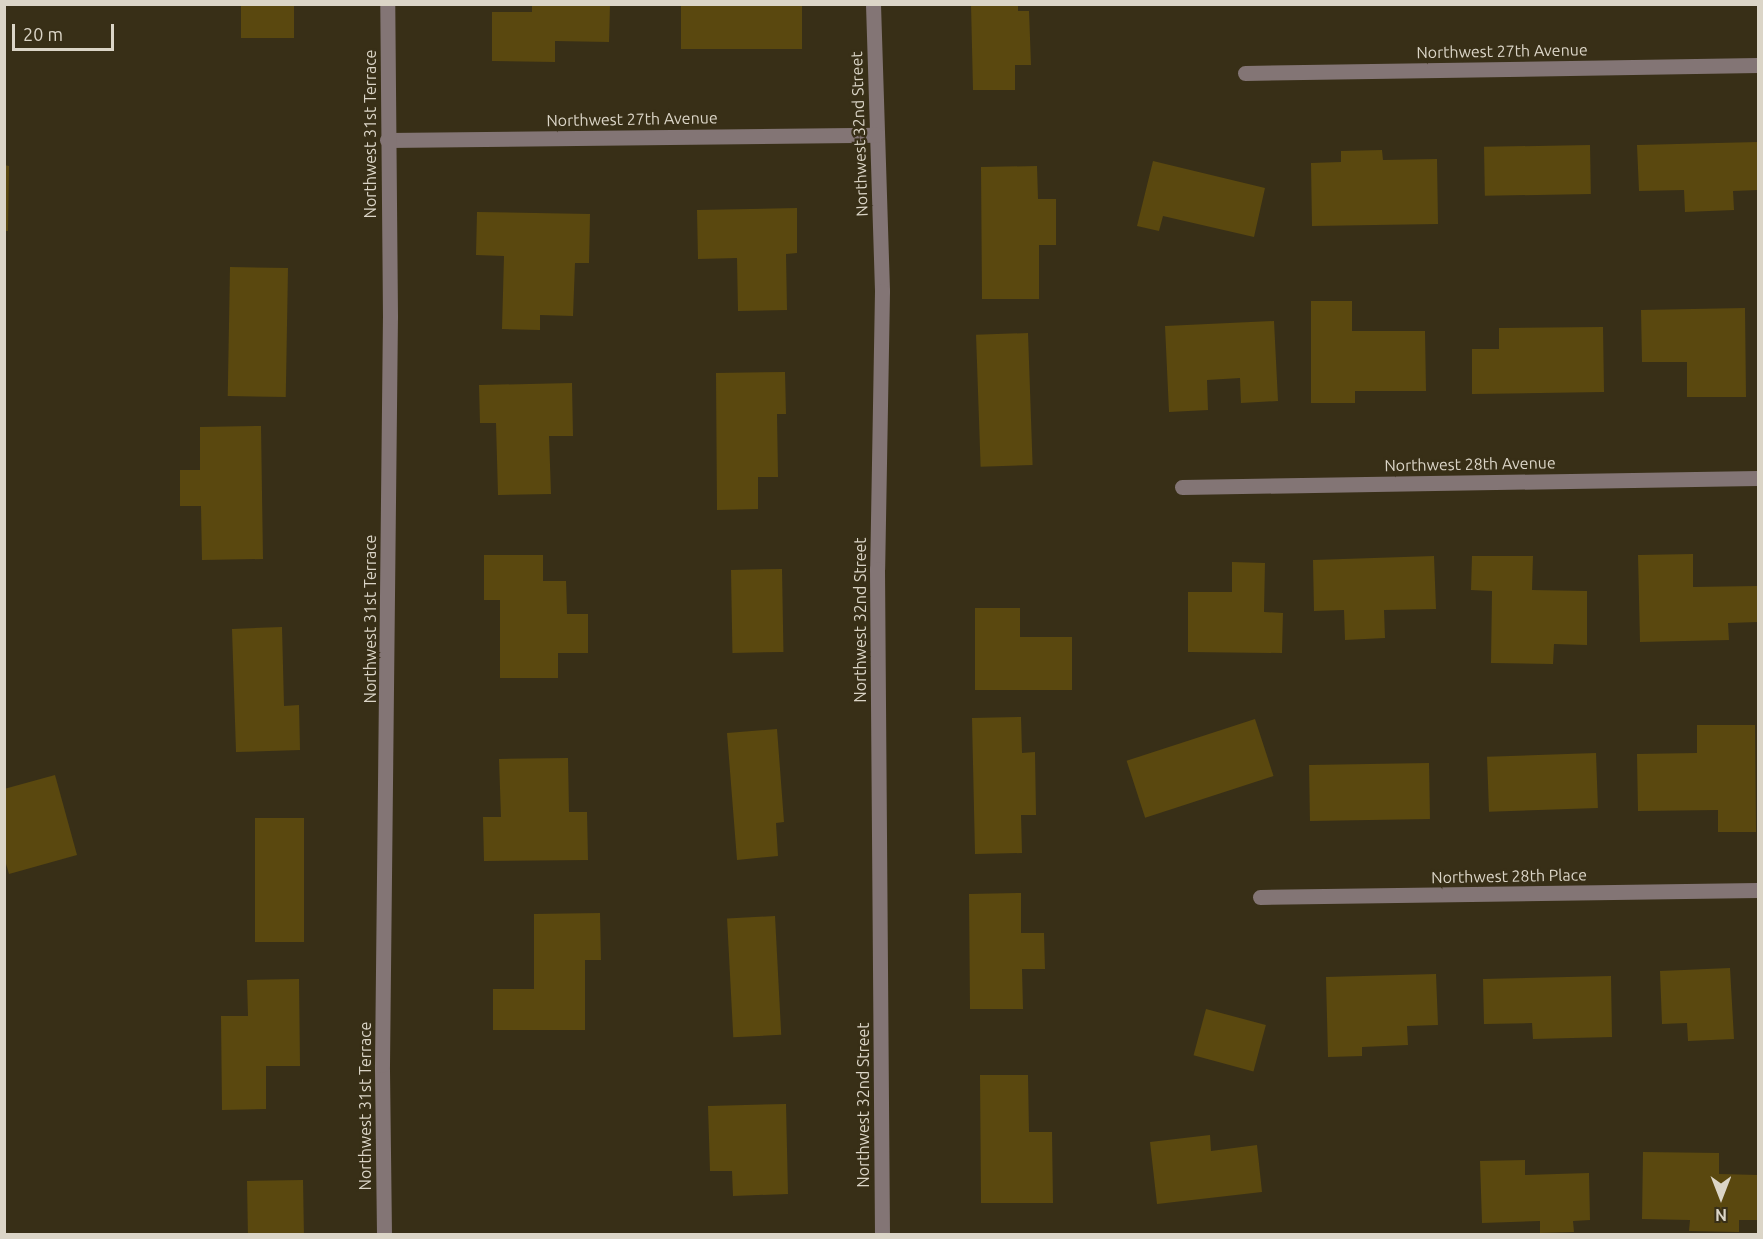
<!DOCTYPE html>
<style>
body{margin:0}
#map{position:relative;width:1763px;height:1239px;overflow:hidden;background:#382f17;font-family:Ubuntu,sans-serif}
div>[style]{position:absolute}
.building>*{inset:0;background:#5a480f;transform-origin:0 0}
.minor>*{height:15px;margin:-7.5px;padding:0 7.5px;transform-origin:7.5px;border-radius:7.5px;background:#837575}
span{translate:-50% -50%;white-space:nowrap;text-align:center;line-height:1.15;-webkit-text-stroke:4.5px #382f17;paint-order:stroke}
.street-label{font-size:16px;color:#dbd5c7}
.frame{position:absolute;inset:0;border:6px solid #dbd5c7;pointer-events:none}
.north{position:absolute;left:1691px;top:1167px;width:60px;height:60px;-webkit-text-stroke:4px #382f17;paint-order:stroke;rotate:180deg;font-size:16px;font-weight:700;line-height:24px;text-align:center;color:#dbd5c7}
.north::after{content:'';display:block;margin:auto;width:21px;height:27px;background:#dbd5c7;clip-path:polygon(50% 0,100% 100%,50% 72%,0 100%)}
.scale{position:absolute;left:12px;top:24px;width:102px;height:27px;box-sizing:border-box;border:3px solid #dbd5c7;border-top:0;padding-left:8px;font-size:18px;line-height:21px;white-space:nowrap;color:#dbd5c7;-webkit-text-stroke:4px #382f17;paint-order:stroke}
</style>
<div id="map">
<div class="building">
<div style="left:241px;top:4px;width:53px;height:34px"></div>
<div style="clip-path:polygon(532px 4px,610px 4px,609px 42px,555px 41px,555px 62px,492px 61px,492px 12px,532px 12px)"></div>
<div style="left:681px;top:4px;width:121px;height:45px"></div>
<div style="clip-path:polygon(971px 4px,1018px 4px,1018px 11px,1029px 11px,1031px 65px,1015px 65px,1015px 90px,973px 90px)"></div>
<div style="clip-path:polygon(1758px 142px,1758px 190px,1733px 191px,1734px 210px,1685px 212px,1684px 190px,1639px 191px,1637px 145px)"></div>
<div style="left:1590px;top:145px;width:49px;height:106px;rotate:89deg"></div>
<div style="clip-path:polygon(1382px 150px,1383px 160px,1437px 159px,1438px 224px,1312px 226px,1311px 163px,1341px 162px,1341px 151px)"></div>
<div style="clip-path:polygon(1153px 161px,1265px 188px,1254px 237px,1163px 216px,1159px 231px,1137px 226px)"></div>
<div style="clip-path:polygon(4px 165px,9px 166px,8px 231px,4px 231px)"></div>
<div style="clip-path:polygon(1037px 166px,1038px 199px,1056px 199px,1056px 245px,1039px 245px,1039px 299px,982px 299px,981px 167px)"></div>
<div style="clip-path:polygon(797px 208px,797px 253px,786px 254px,787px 310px,738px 311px,737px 258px,698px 259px,697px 210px)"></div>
<div style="clip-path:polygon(477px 212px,590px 214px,589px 263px,575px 263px,573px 316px,540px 315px,540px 330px,502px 329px,504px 256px,476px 255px)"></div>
<div style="left:230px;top:267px;width:58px;height:129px;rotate:1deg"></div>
<div style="clip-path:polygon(1311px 301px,1352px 301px,1352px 331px,1425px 331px,1426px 391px,1355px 391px,1355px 403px,1311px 403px)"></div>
<div style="clip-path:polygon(1745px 308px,1746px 397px,1687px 397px,1687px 362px,1642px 362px,1641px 310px)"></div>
<div style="clip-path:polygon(1274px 321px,1278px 401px,1241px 403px,1240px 378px,1207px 380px,1208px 410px,1169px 412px,1165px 326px)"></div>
<div style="clip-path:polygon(1603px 327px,1604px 392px,1472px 394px,1472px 349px,1499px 349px,1499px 328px)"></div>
<div style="left:1028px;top:333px;width:132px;height:52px;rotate:88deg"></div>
<div style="clip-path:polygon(785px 372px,786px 414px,777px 414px,778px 477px,758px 477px,758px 509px,717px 510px,716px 373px)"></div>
<div style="clip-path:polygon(572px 383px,573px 436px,549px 436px,551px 494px,498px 495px,496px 423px,480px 423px,479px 385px)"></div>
<div style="clip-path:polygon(261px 426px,263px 559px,202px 560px,201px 506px,180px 506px,180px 470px,200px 470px,200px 427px)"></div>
<div style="clip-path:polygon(1693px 554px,1693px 587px,1757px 586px,1758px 622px,1728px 623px,1729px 640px,1640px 642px,1638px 555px)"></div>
<div style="clip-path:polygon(484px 555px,543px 555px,543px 581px,566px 581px,567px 614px,588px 614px,588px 653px,558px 653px,558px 678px,500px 678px,500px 600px,484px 600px)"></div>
<div style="clip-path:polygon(1434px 556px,1436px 609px,1384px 610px,1385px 638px,1345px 640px,1344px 610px,1314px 611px,1313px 560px)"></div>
<div style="clip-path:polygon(1472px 556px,1533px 556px,1532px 590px,1587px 591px,1587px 645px,1554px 644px,1553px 664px,1491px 663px,1492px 591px,1471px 590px)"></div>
<div style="clip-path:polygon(1232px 562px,1265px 563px,1264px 612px,1283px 613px,1282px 653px,1188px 652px,1188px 592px,1232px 592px)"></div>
<div style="left:782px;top:569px;width:83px;height:51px;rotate:89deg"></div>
<div style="clip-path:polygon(975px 608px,1020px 608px,1020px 637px,1072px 637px,1072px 690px,975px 690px)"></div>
<div style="clip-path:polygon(282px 627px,284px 706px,299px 705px,300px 750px,236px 752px,232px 629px)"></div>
<div style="clip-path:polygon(1021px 717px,1022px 753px,1035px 752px,1036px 815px,1021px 815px,1022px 853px,975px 854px,972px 718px)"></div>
<div style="left:1255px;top:719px;width:60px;height:135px;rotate:72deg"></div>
<div style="clip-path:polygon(1697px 725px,1755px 725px,1756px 832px,1718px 832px,1718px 810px,1638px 811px,1637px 754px,1697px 753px)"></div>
<div style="clip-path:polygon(777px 729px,784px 822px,776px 823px,778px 856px,737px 860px,727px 733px)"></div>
<div style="left:1596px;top:753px;width:55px;height:109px;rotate:88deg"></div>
<div style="clip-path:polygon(568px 758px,569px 812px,587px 812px,588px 860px,484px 861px,483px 817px,501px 817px,499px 759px)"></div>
<div style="left:1429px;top:763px;width:56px;height:120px;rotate:89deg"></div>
<div style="clip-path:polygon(55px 775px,77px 855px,9px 874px,4px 857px,4px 789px)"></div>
<div style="left:255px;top:818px;width:49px;height:124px"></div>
<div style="clip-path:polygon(1021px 893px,1021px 933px,1044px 933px,1045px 969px,1022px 969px,1023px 1009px,970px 1009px,969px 894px)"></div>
<div style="clip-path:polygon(600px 913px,601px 960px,585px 960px,585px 1030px,493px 1030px,493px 989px,534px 989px,534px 914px)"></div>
<div style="left:775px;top:916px;width:119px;height:48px;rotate:87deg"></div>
<div style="clip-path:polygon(1730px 968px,1734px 1039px,1688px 1041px,1687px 1023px,1662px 1024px,1660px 971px)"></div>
<div style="clip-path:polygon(1436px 974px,1438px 1025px,1407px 1026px,1408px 1045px,1362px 1047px,1362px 1056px,1328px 1057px,1326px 977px)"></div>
<div style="clip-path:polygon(1611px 976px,1612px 1037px,1533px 1039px,1532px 1023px,1484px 1024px,1483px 979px)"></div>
<div style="clip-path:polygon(299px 979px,300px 1066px,266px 1066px,266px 1109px,222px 1110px,221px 1016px,248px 1016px,247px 980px)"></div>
<div style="left:1206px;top:1009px;width:62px;height:48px;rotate:15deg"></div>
<div style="clip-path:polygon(980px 1075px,1028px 1075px,1029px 1132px,1052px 1132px,1053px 1203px,981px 1203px)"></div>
<div style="clip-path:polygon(786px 1104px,788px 1194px,733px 1196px,732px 1171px,710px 1171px,708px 1106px)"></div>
<div style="clip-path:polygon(1210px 1135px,1211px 1151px,1257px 1145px,1262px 1192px,1157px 1204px,1150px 1142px)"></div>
<div style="clip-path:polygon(1643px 1152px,1719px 1153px,1719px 1174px,1758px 1175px,1758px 1220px,1739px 1220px,1739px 1232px,1689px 1231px,1690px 1220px,1642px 1219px)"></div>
<div style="clip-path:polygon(1525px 1160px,1525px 1175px,1589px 1173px,1590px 1220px,1573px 1221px,1574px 1232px,1540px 1233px,1540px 1221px,1482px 1223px,1480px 1161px)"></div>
<div style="left:303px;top:1180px;width:54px;height:56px;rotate:89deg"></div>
</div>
<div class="minor">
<div style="left:873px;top:4px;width:287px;rotate:88.2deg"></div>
<div style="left:882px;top:291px;width:278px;rotate:91deg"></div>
<div style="left:877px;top:569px;width:665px;rotate:89.57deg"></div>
<div style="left:1245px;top:73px;width:513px;rotate:-0.89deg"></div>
<div style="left:387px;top:140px;width:490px;rotate:-0.6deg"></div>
<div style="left:1182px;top:487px;width:576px;rotate:-0.9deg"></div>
<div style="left:1260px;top:897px;width:498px;rotate:-0.8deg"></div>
<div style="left:384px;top:1234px;width:169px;rotate:-90.7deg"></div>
<div style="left:382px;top:1065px;width:748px;rotate:-89.39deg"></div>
<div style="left:390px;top:317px;width:313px;rotate:-90.5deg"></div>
</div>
<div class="street-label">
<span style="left:1502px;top:51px;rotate:-1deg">Northwest 27th Avenue</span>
<span style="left:632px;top:119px;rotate:-1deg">Northwest 27th Avenue</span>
<span style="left:370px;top:134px;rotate:-90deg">Northwest 31st Terrace</span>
<span style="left:859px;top:134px;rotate:-92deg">Northwest 32nd Street</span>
<span style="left:1470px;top:464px;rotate:-1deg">Northwest 28th Avenue</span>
<span style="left:370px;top:619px;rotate:-90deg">Northwest 31st Terrace</span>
<span style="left:860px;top:620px;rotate:-90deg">Northwest 32nd Street</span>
<span style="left:1509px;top:876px;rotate:-1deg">Northwest 28th Place</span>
<span style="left:863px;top:1105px;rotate:-90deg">Northwest 32nd Street</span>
<span style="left:365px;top:1106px;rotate:-90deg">Northwest 31st Terrace</span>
</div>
<div class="frame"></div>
<div class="north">N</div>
<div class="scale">20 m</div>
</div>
